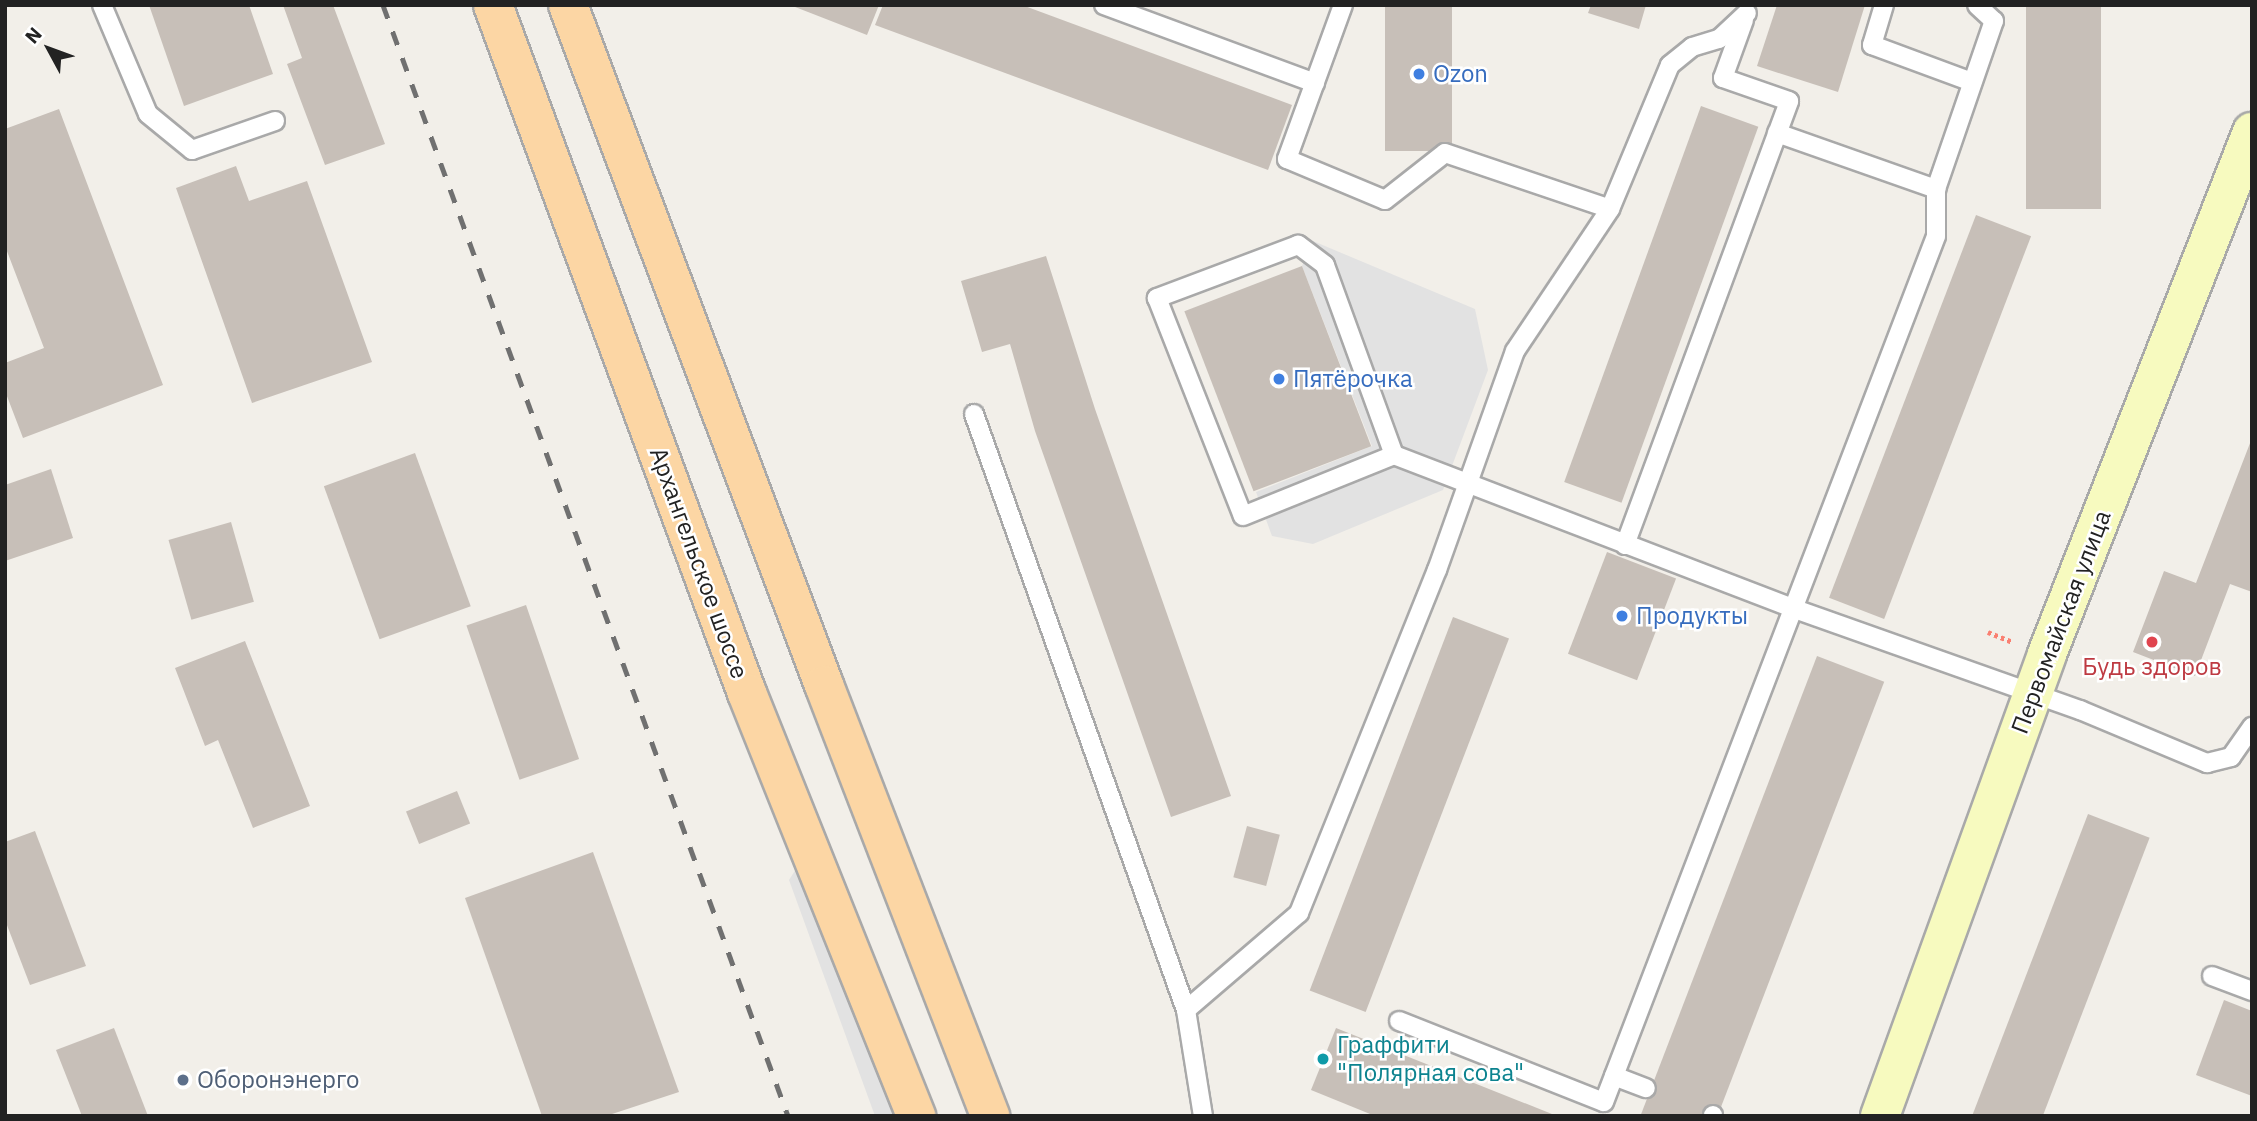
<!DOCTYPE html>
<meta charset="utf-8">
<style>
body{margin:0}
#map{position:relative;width:2257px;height:1121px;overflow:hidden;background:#f2efe9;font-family:"IBM Plex Sans",sans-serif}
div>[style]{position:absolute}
.parking>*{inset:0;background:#e2e2e2}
.building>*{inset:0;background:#c7bfb8;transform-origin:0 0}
.path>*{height:4.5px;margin-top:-2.25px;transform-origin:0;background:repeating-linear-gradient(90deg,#fa8072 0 3.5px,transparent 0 7px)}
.roads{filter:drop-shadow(2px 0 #a9a9a9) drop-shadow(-2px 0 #a9a9a9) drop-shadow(0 2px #a9a9a9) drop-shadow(0 -2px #a9a9a9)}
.lane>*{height:18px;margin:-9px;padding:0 9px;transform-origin:9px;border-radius:9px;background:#fff}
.secondary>*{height:38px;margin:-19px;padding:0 19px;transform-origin:19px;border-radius:19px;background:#f7fabf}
.primary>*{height:38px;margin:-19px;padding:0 19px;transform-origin:19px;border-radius:19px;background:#fcd6a4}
.rail>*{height:5px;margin-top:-2.5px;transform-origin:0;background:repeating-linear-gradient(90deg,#707070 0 14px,transparent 0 28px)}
.dots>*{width:19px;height:19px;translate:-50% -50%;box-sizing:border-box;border:4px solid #fff;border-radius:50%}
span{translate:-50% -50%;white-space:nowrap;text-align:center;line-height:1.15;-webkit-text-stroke:5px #fff;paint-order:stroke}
.shop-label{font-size:24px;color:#366cbe}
.left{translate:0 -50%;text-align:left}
.street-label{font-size:24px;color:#222}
.health-label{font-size:24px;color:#be3a42}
.culture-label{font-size:24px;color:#0d838f}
.service-label{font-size:24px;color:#4e5e75}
.frame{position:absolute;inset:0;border:7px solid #222;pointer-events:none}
.north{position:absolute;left:14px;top:14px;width:70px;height:70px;-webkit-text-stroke:5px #fff;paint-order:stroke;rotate:311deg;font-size:19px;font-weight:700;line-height:28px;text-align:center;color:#222}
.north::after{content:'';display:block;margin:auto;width:24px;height:32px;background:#222;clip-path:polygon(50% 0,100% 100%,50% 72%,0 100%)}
</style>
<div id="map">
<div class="parking">
<div style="clip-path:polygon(1313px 241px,1475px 309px,1488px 370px,1443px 490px,1313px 544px,1272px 536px,1256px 492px,1372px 446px,1302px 266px)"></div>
<div style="clip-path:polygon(803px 858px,900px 1116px,875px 1116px,789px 880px)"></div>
</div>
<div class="building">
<div style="clip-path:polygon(149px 5px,249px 5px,273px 74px,184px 106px)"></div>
<div style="clip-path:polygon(283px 5px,333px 5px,385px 144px,325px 165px,287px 64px,302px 58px)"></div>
<div style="clip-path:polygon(790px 5px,879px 5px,867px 35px)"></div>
<div style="clip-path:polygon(883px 5px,1022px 5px,1292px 105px,1268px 170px,875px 25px)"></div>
<div style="left:1385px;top:5px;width:67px;height:146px"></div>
<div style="clip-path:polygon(1591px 5px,1646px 5px,1639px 29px,1588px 13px)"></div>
<div style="clip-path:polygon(1777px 5px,1865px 5px,1838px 92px,1757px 66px)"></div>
<div style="left:2026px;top:5px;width:75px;height:204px"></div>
<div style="left:1701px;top:106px;width:61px;height:400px;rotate:20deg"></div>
<div style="clip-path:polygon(59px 109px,163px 385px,23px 438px,5px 391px,5px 363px,44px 348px,5px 246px,5px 129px)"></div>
<div style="clip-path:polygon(236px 166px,249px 201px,307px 181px,372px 362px,252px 403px,176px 188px)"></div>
<div style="left:1976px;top:215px;width:59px;height:410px;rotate:21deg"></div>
<div style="clip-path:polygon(1046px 256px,1095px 409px,1231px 796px,1171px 817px,1035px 431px,1010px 344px,982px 352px,961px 281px)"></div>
<div style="left:1302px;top:266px;width:193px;height:126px;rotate:69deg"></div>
<div style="clip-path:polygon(2252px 438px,2252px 592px,2230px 584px,2195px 676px,2133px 652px,2164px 571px,2196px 583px)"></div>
<div style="left:415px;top:453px;width:163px;height:97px;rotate:70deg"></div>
<div style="clip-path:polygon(51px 469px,73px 538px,5px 561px,5px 485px)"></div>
<div style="left:231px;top:522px;width:83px;height:65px;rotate:74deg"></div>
<div style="left:1607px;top:552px;width:74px;height:109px;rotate:21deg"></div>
<div style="left:526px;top:605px;width:163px;height:63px;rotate:71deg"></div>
<div style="left:1453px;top:617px;width:60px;height:400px;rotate:21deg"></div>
<div style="clip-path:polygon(245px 641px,310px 806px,253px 828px,218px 740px,205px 746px,175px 668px)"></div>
<div style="left:1817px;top:656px;width:72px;height:495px;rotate:21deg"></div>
<div style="left:457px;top:791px;width:35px;height:55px;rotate:68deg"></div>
<div style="left:2088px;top:814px;width:66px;height:323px;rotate:21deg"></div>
<div style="left:1247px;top:826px;width:34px;height:53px;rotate:15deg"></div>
<div style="clip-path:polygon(35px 831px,86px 966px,30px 985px,5px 920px,5px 842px)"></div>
<div style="clip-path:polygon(593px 852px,679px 1092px,606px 1116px,542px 1116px,465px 898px)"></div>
<div style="clip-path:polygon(2224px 1000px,2252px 1011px,2252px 1096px,2196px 1075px)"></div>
<div style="clip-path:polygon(114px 1028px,148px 1116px,82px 1116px,56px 1050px)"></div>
<div style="clip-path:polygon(1336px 1028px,1557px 1116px,1375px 1116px,1311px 1090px)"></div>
</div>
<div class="path">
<div style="left:1988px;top:632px;width:27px;rotate:22deg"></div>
</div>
<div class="roads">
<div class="lane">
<div style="left:102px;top:5px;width:118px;rotate:67.1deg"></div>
<div style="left:148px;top:114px;width:57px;rotate:39.3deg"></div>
<div style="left:192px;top:150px;width:88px;rotate:-19.3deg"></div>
<div style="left:1104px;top:5px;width:225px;rotate:20.3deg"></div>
<div style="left:1343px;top:5px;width:164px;rotate:110deg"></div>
<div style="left:1287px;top:159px;width:106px;rotate:22.7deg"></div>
<div style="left:1385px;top:200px;width:76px;rotate:-38.1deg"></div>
<div style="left:1445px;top:153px;width:174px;rotate:18.7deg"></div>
<div style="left:1884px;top:5px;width:42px;rotate:106.7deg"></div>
<div style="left:1872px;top:45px;width:107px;rotate:20.3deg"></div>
<div style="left:1777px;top:133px;width:169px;rotate:19.4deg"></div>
<div style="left:1936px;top:189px;width:178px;rotate:-71deg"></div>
<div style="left:1994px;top:21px;width:23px;rotate:-137deg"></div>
<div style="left:974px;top:414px;width:633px;rotate:70.42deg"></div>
<div style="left:1186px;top:1010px;width:107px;rotate:80.9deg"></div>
<div style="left:1394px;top:455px;width:202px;rotate:-110deg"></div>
<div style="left:1325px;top:265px;width:34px;rotate:-143deg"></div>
<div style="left:1298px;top:245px;width:151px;rotate:159.4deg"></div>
<div style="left:1157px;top:298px;width:234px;rotate:68.5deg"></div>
<div style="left:1243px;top:516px;width:163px;rotate:-22deg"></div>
<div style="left:1394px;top:455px;width:426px;rotate:21deg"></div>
<div style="left:1792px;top:608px;width:306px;rotate:19.5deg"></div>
<div style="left:2080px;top:710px;width:138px;rotate:22.7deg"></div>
<div style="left:2207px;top:763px;width:25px;rotate:-14deg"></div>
<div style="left:2231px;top:757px;width:37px;rotate:-55deg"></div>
<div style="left:1625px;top:545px;width:473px;rotate:-69.7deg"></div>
<div style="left:1789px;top:101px;width:70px;rotate:-160.8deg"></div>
<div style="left:1723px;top:78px;width:62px;rotate:-70.1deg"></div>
<div style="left:2212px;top:976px;width:43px;rotate:20.6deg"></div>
<div style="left:1186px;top:1010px;width:149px;rotate:-40.6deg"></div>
<div style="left:1299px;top:913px;width:370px;rotate:-68.1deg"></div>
<div style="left:1437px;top:570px;width:232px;rotate:-70.4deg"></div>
<div style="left:1515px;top:351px;width:171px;rotate:-56.2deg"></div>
<div style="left:1610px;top:209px;width:156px;rotate:-67.4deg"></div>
<div style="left:1670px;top:65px;width:28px;rotate:-39deg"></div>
<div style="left:1692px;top:47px;width:28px;rotate:-17deg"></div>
<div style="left:1719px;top:39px;width:38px;rotate:-43deg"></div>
<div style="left:1399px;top:1021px;width:220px;rotate:21.6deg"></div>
<div style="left:1604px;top:1102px;width:927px;rotate:-69.02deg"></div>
<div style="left:1936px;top:236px;width:47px;rotate:-90deg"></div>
<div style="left:1614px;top:1076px;width:34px;rotate:21deg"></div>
<div style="left:1713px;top:1115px;width:1px;rotate:90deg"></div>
</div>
<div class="secondary">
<div style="left:1880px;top:1116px;width:491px;rotate:-70.1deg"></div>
<div style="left:2047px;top:654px;width:561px;rotate:-68.56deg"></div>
</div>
<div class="primary">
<div style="left:493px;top:5px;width:733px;rotate:69.74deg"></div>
<div style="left:747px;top:693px;width:456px;rotate:68.2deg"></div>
<div style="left:568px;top:5px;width:727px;rotate:69.37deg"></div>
<div style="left:824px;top:685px;width:462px;rotate:68.9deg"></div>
</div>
</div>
<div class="rail">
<div style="left:383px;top:5px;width:1183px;rotate:69.97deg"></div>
</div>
<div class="dots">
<div style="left:1419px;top:74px;background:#3f7fe0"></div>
<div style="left:1279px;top:379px;background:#3f7fe0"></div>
<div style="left:1622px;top:616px;background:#3f7fe0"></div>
<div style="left:2152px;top:642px;background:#e0444e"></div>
<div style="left:1323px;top:1059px;background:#0f9aa8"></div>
<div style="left:183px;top:1080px;background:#5c6f8a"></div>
</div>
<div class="shop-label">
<span class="left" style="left:1433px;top:74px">Ozon</span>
<span class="left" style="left:1293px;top:379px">Пятёрочка</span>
<span class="left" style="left:1636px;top:616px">Продукты</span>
</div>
<div class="street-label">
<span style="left:699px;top:563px;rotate:70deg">Архангельское шоссе</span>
<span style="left:2061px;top:622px;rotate:-69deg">Первомайская улица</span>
</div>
<div class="health-label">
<span style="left:2152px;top:667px">Будь здоров</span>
</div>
<div class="culture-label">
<span class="left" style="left:1337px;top:1059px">Граффити<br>"Полярная сова"</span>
</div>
<div class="service-label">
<span class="left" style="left:197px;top:1080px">Оборонэнерго</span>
</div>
<div class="frame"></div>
<div class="north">N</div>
</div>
